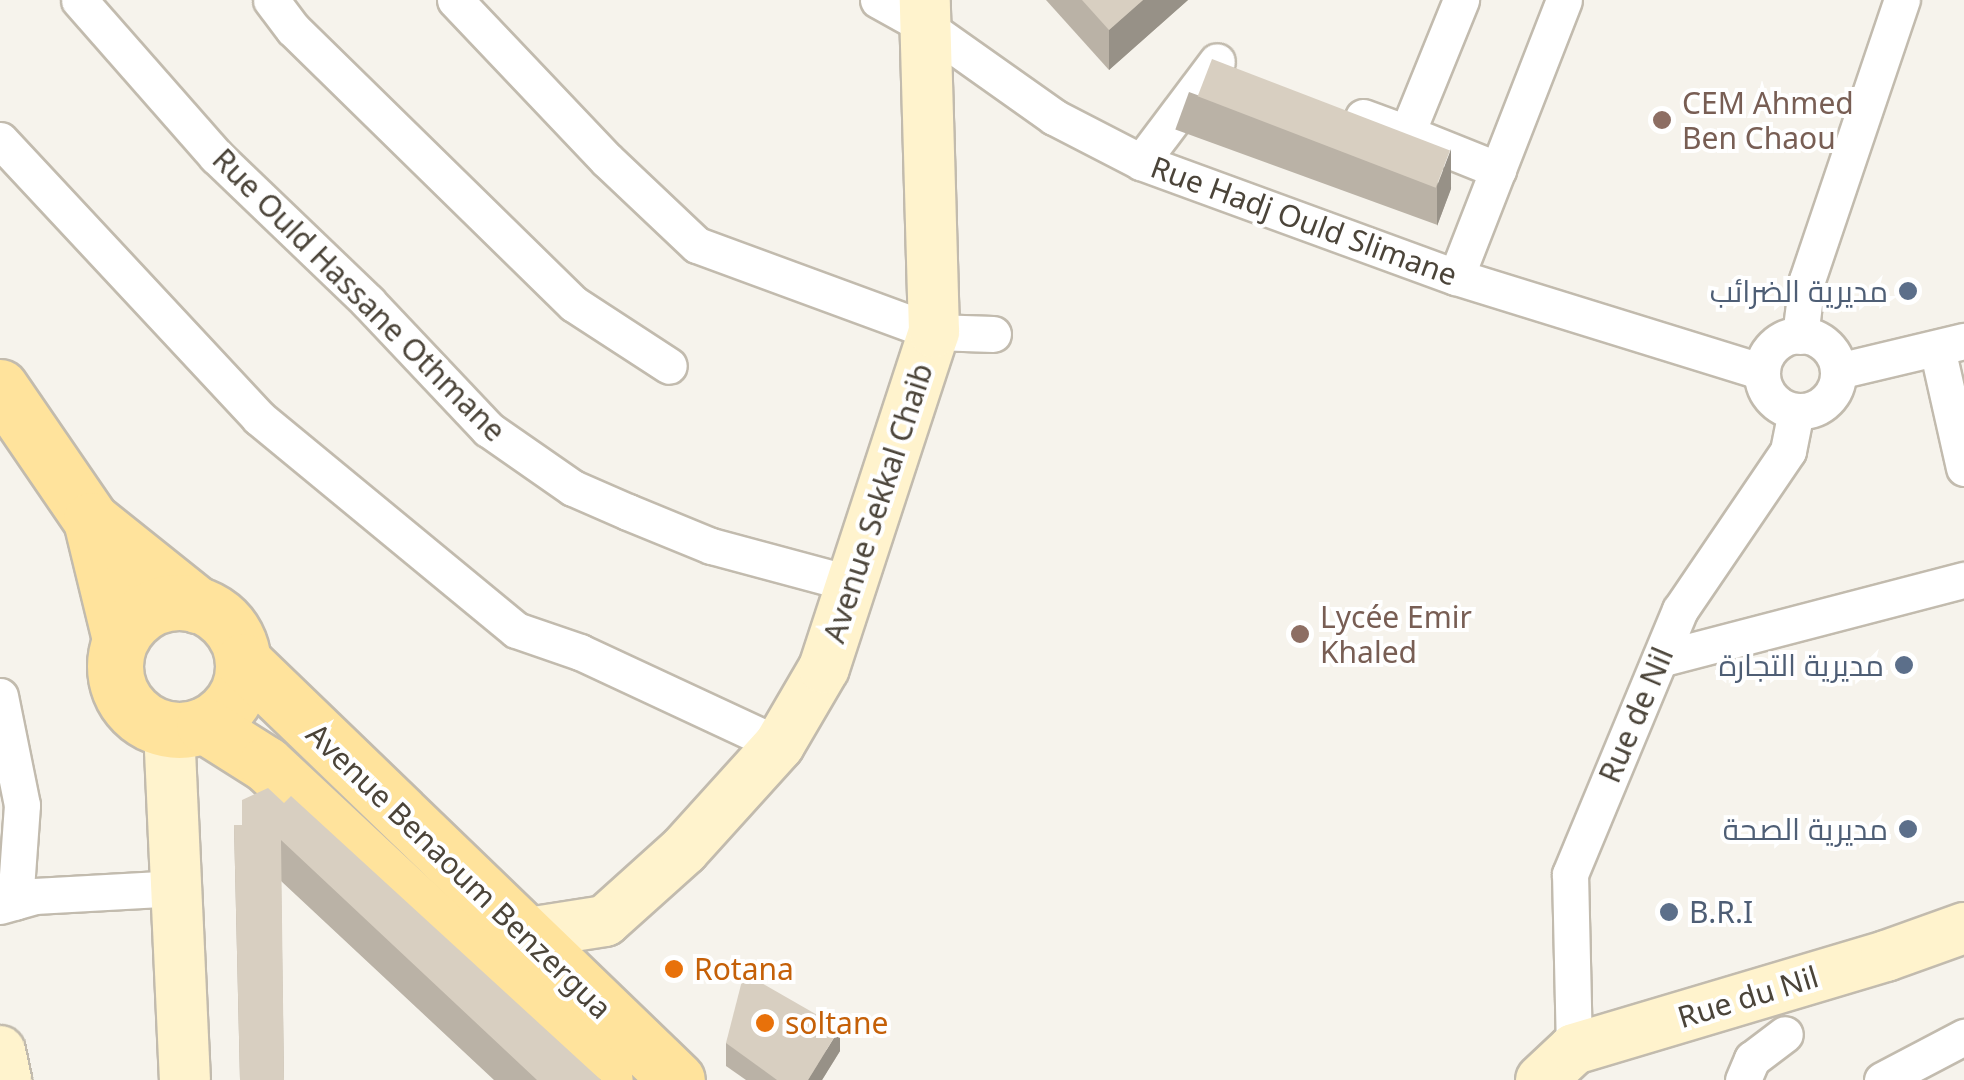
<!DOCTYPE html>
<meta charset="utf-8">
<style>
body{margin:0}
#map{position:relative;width:1964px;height:1080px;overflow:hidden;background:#f6f3ec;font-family:"Noto Sans",Cairo,sans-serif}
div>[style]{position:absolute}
.roads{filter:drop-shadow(2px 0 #c2bbae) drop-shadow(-2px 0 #c2bbae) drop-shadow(0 2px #c2bbae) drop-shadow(0 -2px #c2bbae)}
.street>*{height:35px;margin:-17.5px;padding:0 17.5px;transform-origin:17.5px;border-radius:17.5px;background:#fff}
.street>.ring{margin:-17.5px;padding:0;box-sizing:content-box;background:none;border:35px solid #fff;border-radius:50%}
.secondary>*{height:50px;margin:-25px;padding:0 25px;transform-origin:25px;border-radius:25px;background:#fff3cd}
.primary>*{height:55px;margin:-27.5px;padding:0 27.5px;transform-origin:27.5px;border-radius:27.5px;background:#ffe39c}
.primary>.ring{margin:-27.5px;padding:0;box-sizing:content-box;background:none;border:55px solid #ffe39c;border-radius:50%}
.wall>*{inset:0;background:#bab2a6;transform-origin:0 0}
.shaded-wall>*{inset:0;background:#979187}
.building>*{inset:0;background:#d8cfc1;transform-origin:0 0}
.dots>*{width:28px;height:28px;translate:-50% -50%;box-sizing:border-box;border:5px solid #fff;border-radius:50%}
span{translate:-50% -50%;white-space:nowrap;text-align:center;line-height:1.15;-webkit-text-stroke:8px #fff;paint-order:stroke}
.education-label{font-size:30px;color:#785e54}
.left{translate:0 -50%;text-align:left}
.street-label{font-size:30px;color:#4b4439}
.service-label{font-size:30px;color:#4e5e75}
.right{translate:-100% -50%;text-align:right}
.food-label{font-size:30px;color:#c56008}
</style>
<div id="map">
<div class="roads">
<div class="street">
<div style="left:79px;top:0;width:208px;rotate:48.7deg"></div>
<div style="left:216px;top:156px;width:211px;rotate:43.8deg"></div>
<div style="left:368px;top:302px;width:175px;rotate:46.6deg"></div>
<div style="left:488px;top:429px;width:103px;rotate:34.8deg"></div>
<div style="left:573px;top:488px;width:60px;rotate:23.6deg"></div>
<div style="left:628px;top:512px;width:90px;rotate:22.3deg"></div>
<div style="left:711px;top:546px;width:147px;rotate:15deg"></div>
<div style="left:271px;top:0;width:36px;rotate:53deg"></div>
<div style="left:293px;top:29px;width:393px;rotate:44.4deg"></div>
<div style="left:574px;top:304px;width:113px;rotate:33.1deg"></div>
<div style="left:455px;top:0;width:221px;rotate:46.5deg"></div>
<div style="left:607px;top:160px;width:124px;rotate:43.4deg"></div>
<div style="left:697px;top:245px;width:252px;rotate:20.2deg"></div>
<div style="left:934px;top:332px;width:59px;rotate:1.9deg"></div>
<div style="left:878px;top:0;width:56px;rotate:28.9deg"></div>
<div style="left:927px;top:27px;width:156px;rotate:35.3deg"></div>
<div style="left:1054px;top:117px;width:98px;rotate:27.3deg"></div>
<div style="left:1141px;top:162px;width:335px;rotate:20.1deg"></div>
<div style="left:1456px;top:277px;width:320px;rotate:17.2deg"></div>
<div style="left:1363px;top:117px;width:47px;rotate:20deg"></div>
<div style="left:1407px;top:133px;width:144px;rotate:-67.9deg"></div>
<div style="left:1411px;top:135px;width:94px;rotate:21.9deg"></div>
<div style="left:0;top:140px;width:380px;rotate:47deg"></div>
<div style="left:259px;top:418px;width:333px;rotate:39.5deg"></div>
<div style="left:516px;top:630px;width:68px;rotate:19deg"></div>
<div style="left:580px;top:652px;width:220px;rotate:25deg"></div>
<div style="left:1141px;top:162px;width:126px;rotate:-53deg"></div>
<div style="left:1456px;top:277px;width:297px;rotate:-68.7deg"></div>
<div class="ring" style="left:1762px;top:335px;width:41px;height:41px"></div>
<div style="left:1800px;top:336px;width:56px;rotate:-82.9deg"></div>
<div style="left:1807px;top:280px;width:296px;rotate:-71.3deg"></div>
<div style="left:1937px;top:348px;width:123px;rotate:77.3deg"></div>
<div style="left:1838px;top:371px;width:130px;rotate:-13.4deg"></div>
<div style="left:1660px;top:659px;width:314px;rotate:-14.6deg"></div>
<div style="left:0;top:696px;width:111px;rotate:78.6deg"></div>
<div style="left:22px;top:805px;width:97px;rotate:94.1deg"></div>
<div style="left:0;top:906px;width:35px;rotate:-16deg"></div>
<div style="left:34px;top:896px;width:145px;rotate:-3.2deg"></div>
<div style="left:1574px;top:1049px;width:175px;rotate:-91.3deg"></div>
<div style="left:1570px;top:874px;width:286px;rotate:-67.4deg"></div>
<div style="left:1680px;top:610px;width:192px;rotate:-55.8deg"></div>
<div style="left:1788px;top:451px;width:41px;rotate:-78.7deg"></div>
<div style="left:1743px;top:1080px;width:23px;rotate:-67deg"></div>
<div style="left:1752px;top:1059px;width:41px;rotate:-37.1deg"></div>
<div style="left:1882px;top:1080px;width:93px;rotate:-27.7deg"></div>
</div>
<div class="secondary">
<div style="left:169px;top:729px;width:351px;rotate:87.4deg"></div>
<div style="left:605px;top:921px;width:106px;rotate:-41.9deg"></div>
<div style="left:684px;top:850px;width:142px;rotate:-47.9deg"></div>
<div style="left:779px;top:745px;width:89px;rotate:-59.7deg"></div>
<div style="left:824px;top:668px;width:354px;rotate:-71.9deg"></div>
<div style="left:934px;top:332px;width:332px;rotate:-91.6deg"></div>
<div style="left:522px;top:934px;width:84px;rotate:-8.9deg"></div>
<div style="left:0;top:1051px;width:30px;rotate:78deg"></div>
<div style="left:1541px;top:1080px;width:45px;rotate:-43.2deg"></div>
<div style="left:1574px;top:1049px;width:326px;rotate:-16.6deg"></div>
<div style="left:1886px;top:956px;width:83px;rotate:-19.7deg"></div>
</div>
<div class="primary">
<div style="left:0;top:387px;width:161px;rotate:55.6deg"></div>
<div style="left:91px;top:520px;width:122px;rotate:76.3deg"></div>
<div style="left:91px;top:520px;width:136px;rotate:38.7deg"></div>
<div class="ring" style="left:115px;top:602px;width:73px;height:73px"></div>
<div style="left:243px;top:661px;width:603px;rotate:43.99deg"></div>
<div style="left:204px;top:725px;width:73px;rotate:32.2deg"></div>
<div style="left:266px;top:764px;width:463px;rotate:43deg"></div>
</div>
</div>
<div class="wall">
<div style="clip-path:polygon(1046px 0,1188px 0,1109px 70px)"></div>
<div style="left:1189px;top:92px;width:279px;height:40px;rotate:20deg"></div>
<div style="clip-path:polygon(242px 800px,601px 1080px,494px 1080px,281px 881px,284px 1080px,240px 1080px,234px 825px,242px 825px)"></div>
<div style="clip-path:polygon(726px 1043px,840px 1051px,822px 1080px,746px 1080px,726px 1066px)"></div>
</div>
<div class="shaded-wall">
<div style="clip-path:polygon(1143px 0,1188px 0,1109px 70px,1109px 30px)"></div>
<div style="clip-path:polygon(1451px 149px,1451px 189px,1437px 226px,1437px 186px)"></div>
<div style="clip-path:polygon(840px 1028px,840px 1051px,822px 1080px,808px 1080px)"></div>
</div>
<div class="building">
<div style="clip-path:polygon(1082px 0,1143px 0,1109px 30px)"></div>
<div style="left:1212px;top:59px;width:255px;height:40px;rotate:21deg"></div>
<div style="clip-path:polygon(268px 788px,284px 803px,291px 796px,601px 1080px,537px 1080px,281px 840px,284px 1080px,240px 1080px,234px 825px,242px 825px,242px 800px)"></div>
<div style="clip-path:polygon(744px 973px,840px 1028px,808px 1080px,777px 1080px,726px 1043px)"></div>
</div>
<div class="dots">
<div style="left:1662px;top:120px;background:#8d6e63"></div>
<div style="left:1908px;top:291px;background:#5c6f8a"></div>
<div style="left:1300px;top:634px;background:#8d6e63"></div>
<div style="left:1904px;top:665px;background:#5c6f8a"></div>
<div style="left:1908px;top:829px;background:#5c6f8a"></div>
<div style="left:1669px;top:912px;background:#5c6f8a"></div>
<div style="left:674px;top:969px;background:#e8710a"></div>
<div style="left:765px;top:1023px;background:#e8710a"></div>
</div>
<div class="education-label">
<span class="left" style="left:1682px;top:120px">CEM Ahmed<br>Ben Chaou</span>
<span class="left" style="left:1320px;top:634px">Lycée Emir<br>Khaled</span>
</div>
<div class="street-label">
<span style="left:1304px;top:221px;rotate:20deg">Rue Hadj Ould Slimane</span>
<span style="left:359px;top:295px;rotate:45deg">Rue Ould Hassane Othmane</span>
<span style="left:878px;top:503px;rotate:-72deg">Avenue Sekkal Chaib</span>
<span style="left:1636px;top:715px;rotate:-67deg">Rue de Nil</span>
<span style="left:459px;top:871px;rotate:44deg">Avenue Benaoum Benzergua</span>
<span style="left:1748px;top:997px;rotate:-17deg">Rue du Nil</span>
</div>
<div class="service-label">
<span class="right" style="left:1888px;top:291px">مديرية الضرائب</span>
<span class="right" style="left:1884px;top:665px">مديرية التجارة</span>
<span class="right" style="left:1888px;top:829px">مديرية الصحة</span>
<span class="left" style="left:1689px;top:912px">B.R.I</span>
</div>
<div class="food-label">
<span class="left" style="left:694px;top:969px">Rotana</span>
<span class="left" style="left:785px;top:1023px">soltane</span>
</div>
</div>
